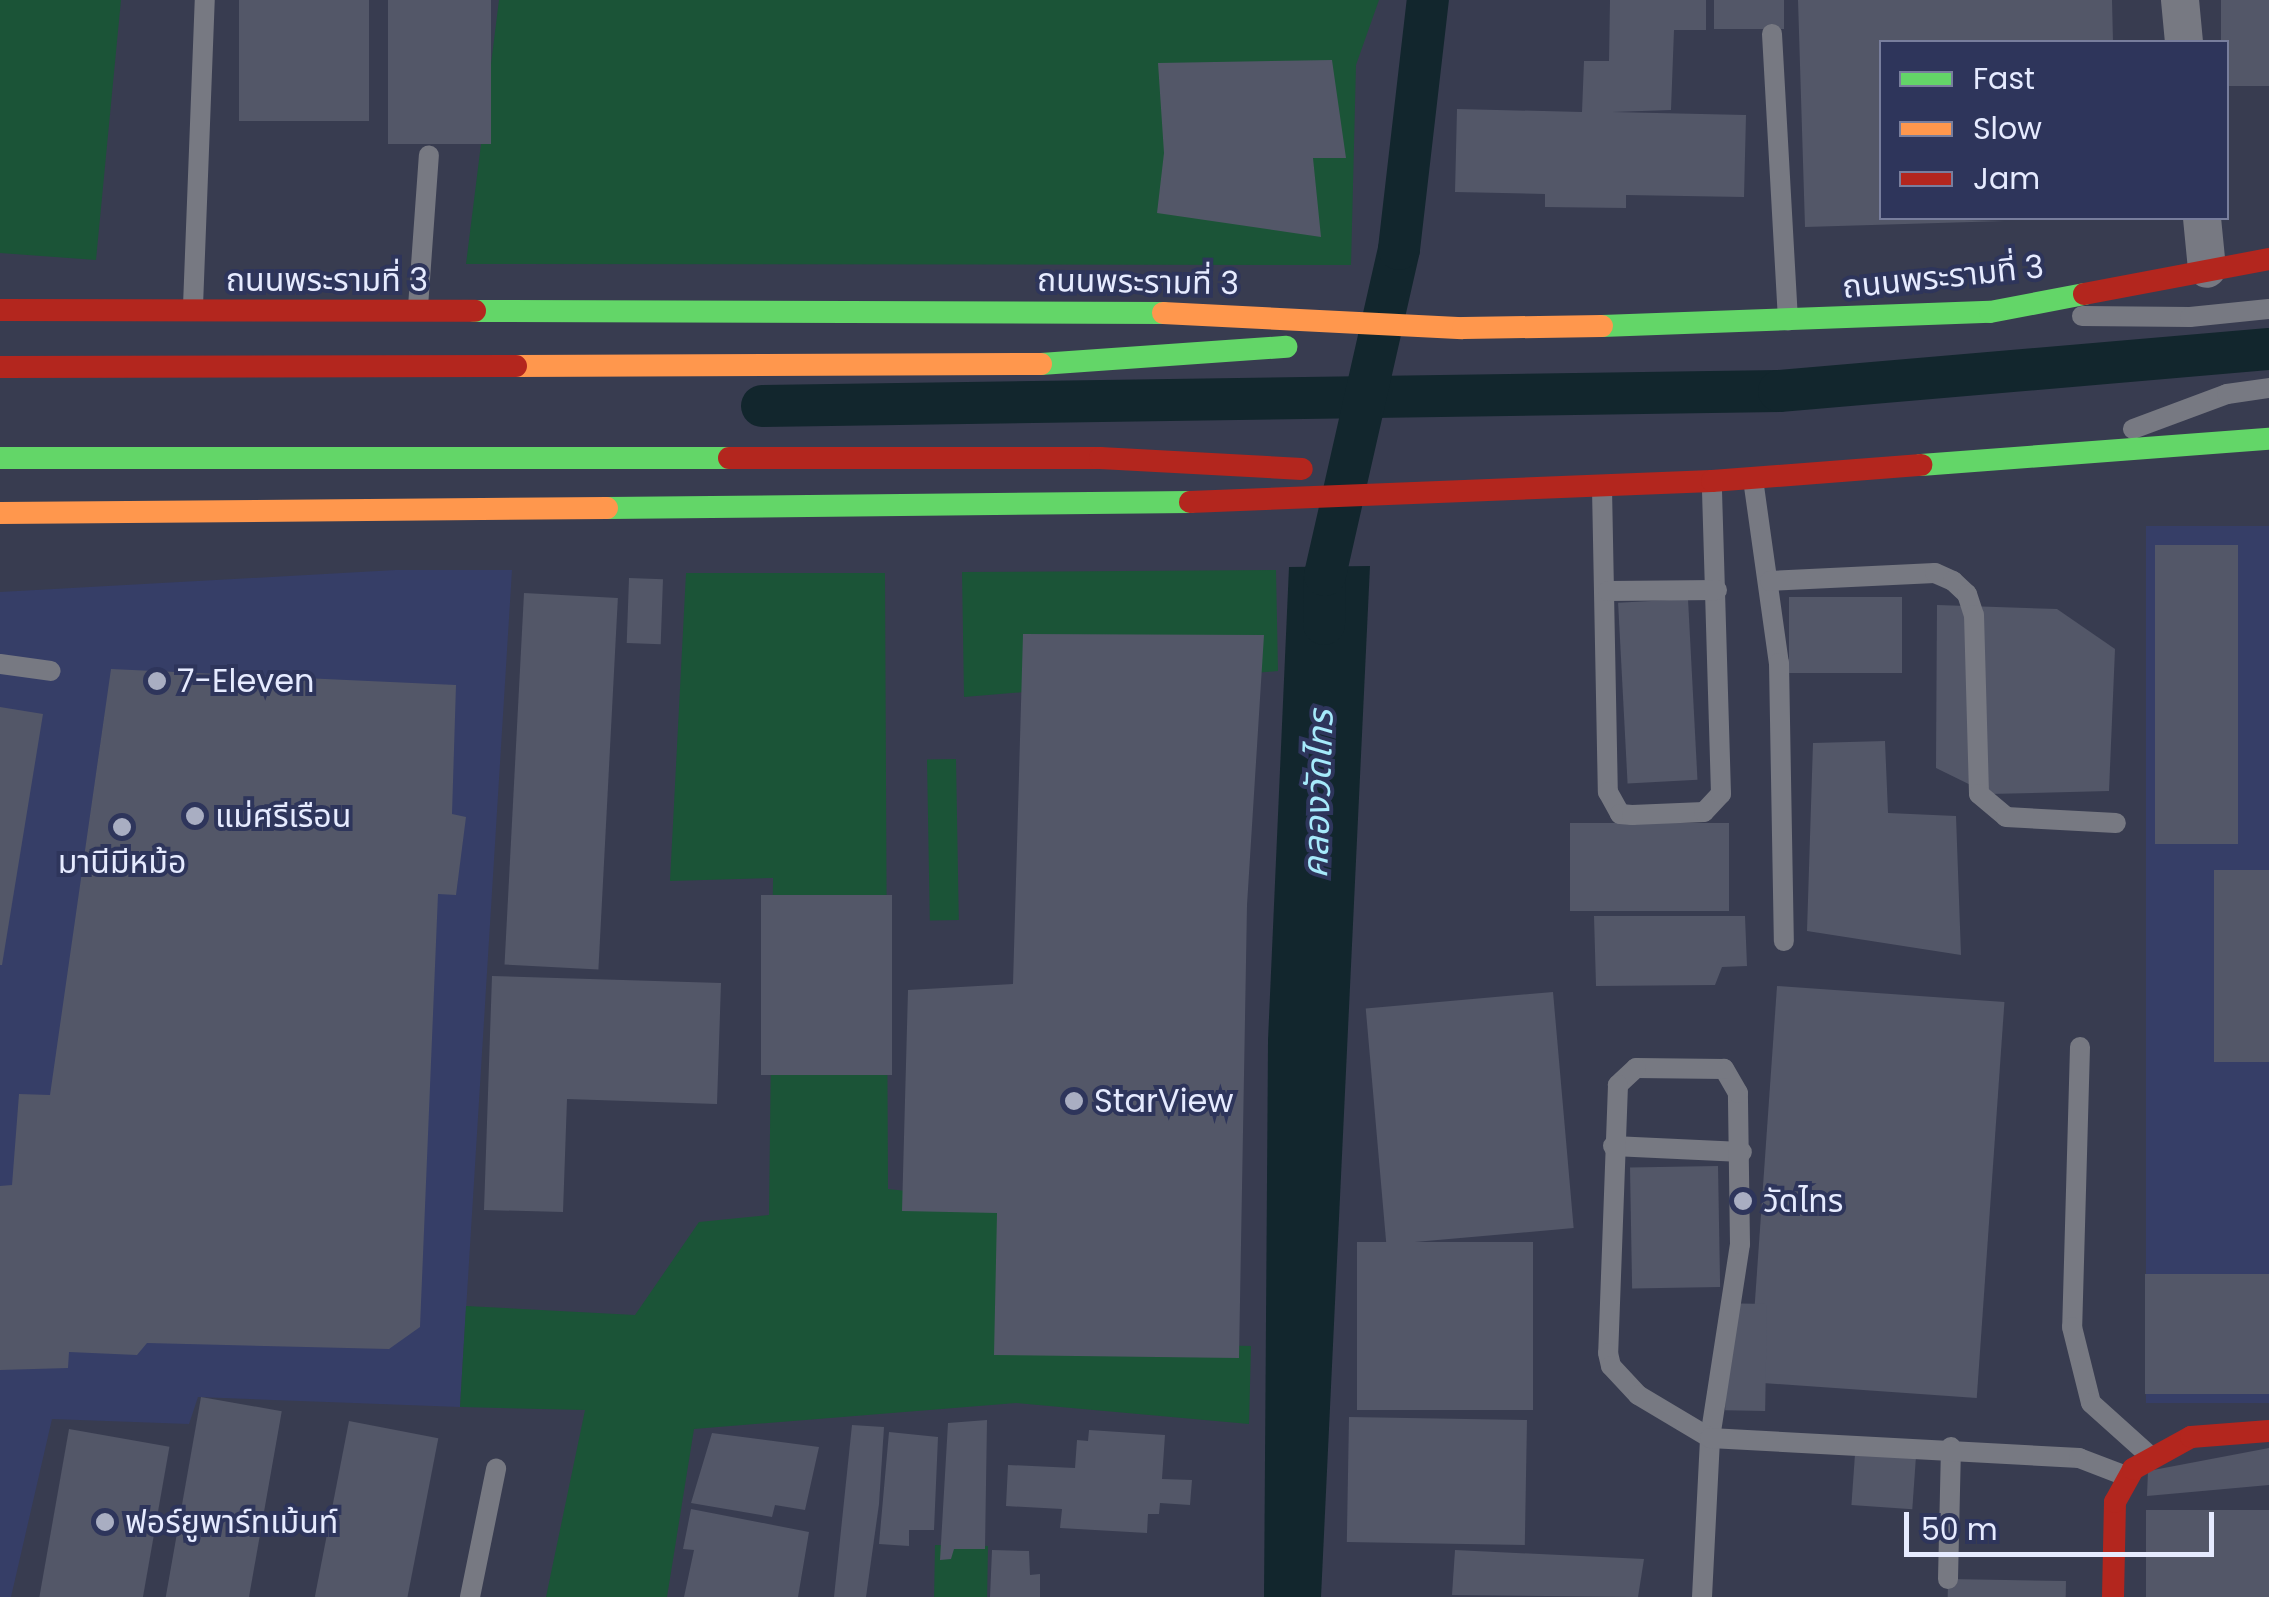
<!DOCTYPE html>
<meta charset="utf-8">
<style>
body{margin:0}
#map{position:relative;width:2269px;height:1597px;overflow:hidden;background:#383c50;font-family:Poppins,"Noto Sans Thai",sans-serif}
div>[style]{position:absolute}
.built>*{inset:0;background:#363e67;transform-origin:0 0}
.green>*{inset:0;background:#1b5437;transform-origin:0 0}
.water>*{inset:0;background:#12262d}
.canal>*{height:42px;margin:-21px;padding:0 21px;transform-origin:21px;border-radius:21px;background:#12262d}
.building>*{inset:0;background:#535768;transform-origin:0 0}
.lane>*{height:20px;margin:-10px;padding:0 10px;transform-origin:10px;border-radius:10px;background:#777982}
.street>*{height:38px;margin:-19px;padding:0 19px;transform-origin:19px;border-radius:19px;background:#777982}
.fast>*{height:22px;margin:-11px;padding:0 11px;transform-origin:11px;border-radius:11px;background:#63d668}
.slow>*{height:22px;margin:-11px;padding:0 11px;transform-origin:11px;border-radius:11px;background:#ff974d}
.jam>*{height:22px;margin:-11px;padding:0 11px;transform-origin:11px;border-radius:11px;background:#b3261e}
.dots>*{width:28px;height:28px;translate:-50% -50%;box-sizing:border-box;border:5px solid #2e355b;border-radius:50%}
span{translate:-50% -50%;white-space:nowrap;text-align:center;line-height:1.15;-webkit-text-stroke:8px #2e355b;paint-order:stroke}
.street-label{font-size:32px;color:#e6ebff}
.poi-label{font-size:32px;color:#e6ebff}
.left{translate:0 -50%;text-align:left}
.water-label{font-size:35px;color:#a6eafb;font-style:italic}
.legend{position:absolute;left:1879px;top:40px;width:350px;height:180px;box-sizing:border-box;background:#2e355b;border:2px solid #787e9d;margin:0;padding:12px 18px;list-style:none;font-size:30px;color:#e6ebff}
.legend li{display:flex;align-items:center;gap:20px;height:50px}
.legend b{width:50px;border:2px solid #787e9d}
.scale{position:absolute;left:1904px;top:1512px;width:310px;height:45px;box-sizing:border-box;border:5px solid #e6ebff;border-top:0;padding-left:12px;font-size:30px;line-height:35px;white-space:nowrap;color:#e6ebff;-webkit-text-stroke:8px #2e355b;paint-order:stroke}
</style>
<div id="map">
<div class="built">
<div style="left:2269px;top:526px;width:877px;height:123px;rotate:90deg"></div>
<div style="clip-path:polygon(396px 570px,512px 570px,460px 1407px,198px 1397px,189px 1424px,52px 1419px,11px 1597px,0 1597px,0 592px)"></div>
</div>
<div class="green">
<div style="clip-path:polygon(0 0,121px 0,96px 260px,0 253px)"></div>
<div style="clip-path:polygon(499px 0,1379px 0,1356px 65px,1351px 265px,466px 264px)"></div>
<div style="clip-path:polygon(1276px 570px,1278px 671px,964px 697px,962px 572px)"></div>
<div style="clip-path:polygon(686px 573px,885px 573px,888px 1189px,1009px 1202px,1014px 1341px,1251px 1346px,1249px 1424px,1016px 1403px,694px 1429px,667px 1597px,546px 1597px,585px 1410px,460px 1407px,466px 1306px,635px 1315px,699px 1222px,769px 1215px,773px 878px,670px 881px)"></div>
<div style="left:956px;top:759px;width:161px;height:29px;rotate:89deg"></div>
<div style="left:935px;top:1545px;width:53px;height:52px;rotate:1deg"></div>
</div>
<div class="water">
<div style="clip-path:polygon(1370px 566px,1321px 1597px,1264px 1597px,1268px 1040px,1289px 567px)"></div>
</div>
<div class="canal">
<div style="left:762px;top:406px;width:1017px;rotate:-0.85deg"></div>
<div style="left:1779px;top:391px;width:492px;rotate:-4.9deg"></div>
<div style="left:1324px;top:624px;width:49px;rotate:-88.8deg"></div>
<div style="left:1325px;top:575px;width:334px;rotate:-77.2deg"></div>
<div style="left:1399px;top:249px;width:251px;rotate:-83.4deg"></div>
</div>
<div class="building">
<div style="left:239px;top:0;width:130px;height:121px"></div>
<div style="left:388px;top:0;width:103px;height:144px"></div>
<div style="clip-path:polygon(1610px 0,1706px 0,1706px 30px,1674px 30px,1671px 110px,1612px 112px,1746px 115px,1744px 197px,1626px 195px,1626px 208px,1545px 207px,1545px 194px,1455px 192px,1457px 109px,1582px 112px,1584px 61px,1609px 61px)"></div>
<div style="left:1714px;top:0;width:70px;height:29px"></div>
<div style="clip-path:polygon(1798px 0,2112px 0,2113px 42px,1882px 42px,1882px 218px,2005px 221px,1805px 227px)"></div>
<div style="left:2221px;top:0;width:48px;height:86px"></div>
<div style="clip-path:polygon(1332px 60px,1346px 158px,1313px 158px,1321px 237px,1157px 213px,1164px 153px,1158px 63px)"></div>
<div style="left:2155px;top:545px;width:83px;height:299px"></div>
<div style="left:629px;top:578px;width:34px;height:65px;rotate:2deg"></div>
<div style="left:524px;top:593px;width:94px;height:372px;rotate:3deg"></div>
<div style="left:1902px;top:597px;width:76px;height:113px;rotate:90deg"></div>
<div style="left:1688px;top:599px;width:181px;height:70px;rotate:87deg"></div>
<div style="clip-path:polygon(1937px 605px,2057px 609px,2115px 649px,2109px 791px,1989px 794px,1936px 768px)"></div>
<div style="clip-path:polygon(1023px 634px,1264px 635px,1247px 905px,1239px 1358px,994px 1355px,997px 1213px,902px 1211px,908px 990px,1013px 984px)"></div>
<div style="clip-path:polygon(111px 669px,456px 685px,452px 814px,466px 817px,456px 895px,438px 894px,420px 1327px,389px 1349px,147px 1343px,137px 1355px,69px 1352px,68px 1368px,0 1370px,0 1186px,12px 1185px,19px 1094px,50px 1095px)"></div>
<div style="clip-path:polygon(0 707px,43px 714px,2px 965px,0 965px)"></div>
<div style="clip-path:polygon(1885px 741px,1888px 813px,1956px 816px,1961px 955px,1807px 931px,1813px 743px)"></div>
<div style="left:1570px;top:823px;width:159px;height:88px"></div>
<div style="left:2214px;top:870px;width:55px;height:192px"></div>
<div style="left:761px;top:895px;width:131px;height:180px"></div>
<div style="clip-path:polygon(1594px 916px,1745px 916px,1747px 966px,1722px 967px,1715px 985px,1596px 986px)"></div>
<div style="clip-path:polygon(492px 976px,721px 983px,717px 1104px,567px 1099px,563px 1212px,484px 1210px)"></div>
<div style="left:1777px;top:986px;width:228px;height:397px;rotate:4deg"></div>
<div style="left:1553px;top:992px;width:237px;height:188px;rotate:85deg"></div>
<div style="left:1718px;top:1166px;width:121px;height:88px;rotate:89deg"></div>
<div style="left:1357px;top:1242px;width:176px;height:168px"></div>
<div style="left:2269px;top:1274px;width:120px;height:124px;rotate:90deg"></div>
<div style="left:1767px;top:1304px;width:107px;height:40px;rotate:91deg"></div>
<div style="left:201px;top:1397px;width:82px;height:203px;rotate:10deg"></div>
<div style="left:1349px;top:1417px;width:178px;height:125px;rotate:1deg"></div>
<div style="clip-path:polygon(987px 1420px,985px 1549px,954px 1549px,951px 1559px,940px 1560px,948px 1423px)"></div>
<div style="left:349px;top:1421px;width:91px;height:179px;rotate:11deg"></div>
<div style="clip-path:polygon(852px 1425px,884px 1427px,879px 1504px,866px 1597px,834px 1597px)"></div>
<div style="left:69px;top:1429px;width:102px;height:171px;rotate:10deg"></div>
<div style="clip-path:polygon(1089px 1430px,1165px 1435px,1162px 1479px,1192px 1480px,1190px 1505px,1160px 1503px,1159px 1514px,1148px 1514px,1147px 1533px,1060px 1528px,1062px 1509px,1006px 1506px,1008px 1465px,1075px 1468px,1077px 1440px,1088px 1441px)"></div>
<div style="clip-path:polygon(889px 1432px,938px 1437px,934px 1530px,909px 1530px,909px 1546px,879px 1544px)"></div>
<div style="clip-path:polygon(712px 1433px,819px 1447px,805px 1510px,775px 1505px,772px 1517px,691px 1503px)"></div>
<div style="clip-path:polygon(2269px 1448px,2269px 1485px,2147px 1496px,2148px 1471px)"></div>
<div style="left:1855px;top:1454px;width:61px;height:51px;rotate:4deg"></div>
<div style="clip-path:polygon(691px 1509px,809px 1532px,798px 1597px,684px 1597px,694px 1550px,683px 1549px)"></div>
<div style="left:2269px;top:1510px;width:87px;height:123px;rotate:90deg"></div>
<div style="clip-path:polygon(992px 1550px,1029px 1551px,1030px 1575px,1040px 1574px,1040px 1597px,990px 1597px)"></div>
<div style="clip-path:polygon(1455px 1550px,1644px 1559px,1638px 1597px,1452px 1595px)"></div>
<div style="left:1948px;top:1579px;width:118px;height:18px;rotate:1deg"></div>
</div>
<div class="lane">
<div style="left:1772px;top:34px;width:287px;rotate:86.8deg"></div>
<div style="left:193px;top:306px;width:306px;rotate:-87.8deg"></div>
<div style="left:418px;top:307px;width:152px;rotate:-85.9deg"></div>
<div style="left:2082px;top:316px;width:108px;rotate:0.5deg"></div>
<div style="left:2190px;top:317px;width:79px;rotate:-5.8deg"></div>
<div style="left:2133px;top:429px;width:100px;rotate:-20.4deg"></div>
<div style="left:2227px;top:394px;width:42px;rotate:-8.1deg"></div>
<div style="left:1753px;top:479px;width:186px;rotate:82deg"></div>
<div style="left:1779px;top:663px;width:278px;rotate:89deg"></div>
<div style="left:1602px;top:488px;width:304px;rotate:88.9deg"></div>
<div style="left:1608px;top:792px;width:25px;rotate:61deg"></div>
<div style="left:1620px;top:814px;width:12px;rotate:5deg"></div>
<div style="left:1632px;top:815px;width:72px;rotate:-2.4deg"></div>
<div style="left:1704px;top:812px;width:25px;rotate:-47deg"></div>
<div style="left:1721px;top:794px;width:311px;rotate:-91.7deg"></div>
<div style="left:1770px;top:581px;width:165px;rotate:-2.8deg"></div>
<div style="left:1935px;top:573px;width:20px;rotate:24deg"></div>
<div style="left:1953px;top:581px;width:19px;rotate:43deg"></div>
<div style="left:1967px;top:594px;width:22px;rotate:72deg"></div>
<div style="left:1974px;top:615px;width:179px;rotate:88.4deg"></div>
<div style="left:1979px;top:794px;width:35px;rotate:40deg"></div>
<div style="left:2006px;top:817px;width:110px;rotate:3.1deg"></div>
<div style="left:1608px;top:591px;width:109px;rotate:-0.5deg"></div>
<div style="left:0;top:664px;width:51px;rotate:7.8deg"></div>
<div style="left:2080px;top:1047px;width:280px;rotate:91.6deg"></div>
<div style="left:2072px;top:1327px;width:78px;rotate:76deg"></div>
<div style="left:2091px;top:1403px;width:78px;rotate:41.9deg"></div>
<div style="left:1613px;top:1146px;width:129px;rotate:2.7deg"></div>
<div style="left:1948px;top:1579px;width:132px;rotate:-88.7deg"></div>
<div style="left:470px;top:1597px;width:131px;rotate:-78.5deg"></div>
<div style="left:1702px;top:1597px;width:159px;rotate:-87.1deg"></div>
<div style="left:1710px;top:1438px;width:196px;rotate:-81.2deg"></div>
<div style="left:1740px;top:1244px;width:151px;rotate:-90.8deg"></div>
<div style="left:1738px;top:1093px;width:28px;rotate:-120deg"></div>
<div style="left:1724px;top:1069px;width:88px;rotate:-179.3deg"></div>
<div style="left:1636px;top:1068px;width:25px;rotate:137deg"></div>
<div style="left:1618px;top:1085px;width:268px;rotate:92.1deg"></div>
<div style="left:1608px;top:1353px;width:13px;rotate:77deg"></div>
<div style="left:1611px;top:1366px;width:40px;rotate:47deg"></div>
<div style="left:1638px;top:1395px;width:84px;rotate:30.8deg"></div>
<div style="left:1710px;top:1438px;width:370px;rotate:3.1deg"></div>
<div style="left:2079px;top:1458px;width:50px;rotate:21deg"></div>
</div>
<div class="street">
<div style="left:2180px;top:0;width:42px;rotate:84.6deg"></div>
<div style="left:2202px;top:218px;width:51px;rotate:84.4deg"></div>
</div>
<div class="fast">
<div style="left:475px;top:311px;width:688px;rotate:0.17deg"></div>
<div style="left:1602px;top:326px;width:388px;rotate:-2.1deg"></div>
<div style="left:1990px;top:312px;width:96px;rotate:-10.8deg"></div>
<div style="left:1041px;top:364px;width:246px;rotate:-4deg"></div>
<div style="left:0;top:458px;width:729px"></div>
<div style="left:1921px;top:465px;width:349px;rotate:-4.3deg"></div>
<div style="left:607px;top:508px;width:583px;rotate:-0.59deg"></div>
</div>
<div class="slow">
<div style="left:1163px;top:313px;width:300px;rotate:2.9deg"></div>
<div style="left:1463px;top:328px;width:139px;rotate:-0.8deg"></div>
<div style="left:516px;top:366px;width:525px;rotate:-0.22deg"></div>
<div style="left:0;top:513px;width:607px;rotate:-0.47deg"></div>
</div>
<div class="jam">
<div style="left:2084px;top:294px;width:188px;rotate:-10.7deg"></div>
<div style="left:0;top:310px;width:475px;rotate:0.1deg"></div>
<div style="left:0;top:367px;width:516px;rotate:-0.11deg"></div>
<div style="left:729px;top:458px;width:371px"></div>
<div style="left:1100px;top:458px;width:202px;rotate:3.1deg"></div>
<div style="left:1190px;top:502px;width:522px;rotate:-2.3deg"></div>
<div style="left:1712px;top:481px;width:210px;rotate:-4.4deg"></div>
<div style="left:2113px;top:1597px;width:95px;rotate:-88.8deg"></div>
<div style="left:2115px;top:1502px;width:38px;rotate:-61deg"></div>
<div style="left:2133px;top:1469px;width:66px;rotate:-28.9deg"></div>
<div style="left:2191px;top:1437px;width:78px;rotate:-4.4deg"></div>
</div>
<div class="dots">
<div style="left:157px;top:681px;background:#a9aec2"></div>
<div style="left:195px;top:816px;background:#a9aec2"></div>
<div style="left:122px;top:827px;background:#a9aec2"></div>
<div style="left:1074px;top:1101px;background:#a9aec2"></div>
<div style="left:1743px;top:1201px;background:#a9aec2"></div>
<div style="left:105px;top:1522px;background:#a9aec2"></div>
</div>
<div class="street-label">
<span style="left:1943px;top:277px;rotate:-6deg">ถนนพระรามที่ 3</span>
<span style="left:327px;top:280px">ถนนพระรามที่ 3</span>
<span style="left:1138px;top:282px;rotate:1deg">ถนนพระรามที่ 3</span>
</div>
<div class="poi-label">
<span class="left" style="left:177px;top:681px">7-Eleven</span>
<span class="left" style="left:215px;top:816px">แม่ศรีเรือน</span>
<span style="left:122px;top:862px">มานีมีหม้อ</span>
<span class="left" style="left:1094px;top:1101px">StarView</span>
<span class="left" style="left:1763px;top:1201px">วัดไทร</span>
<span class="left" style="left:125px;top:1522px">ฟอร์ยูพาร์ทเม้นท์</span>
</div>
<div class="water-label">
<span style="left:1318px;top:794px;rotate:-88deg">คลองวัดไทร</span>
</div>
<ul class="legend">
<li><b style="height:12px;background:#63d668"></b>Fast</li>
<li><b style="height:12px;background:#ff974d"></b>Slow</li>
<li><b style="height:12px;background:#b3261e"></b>Jam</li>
</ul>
<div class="scale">50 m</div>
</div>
